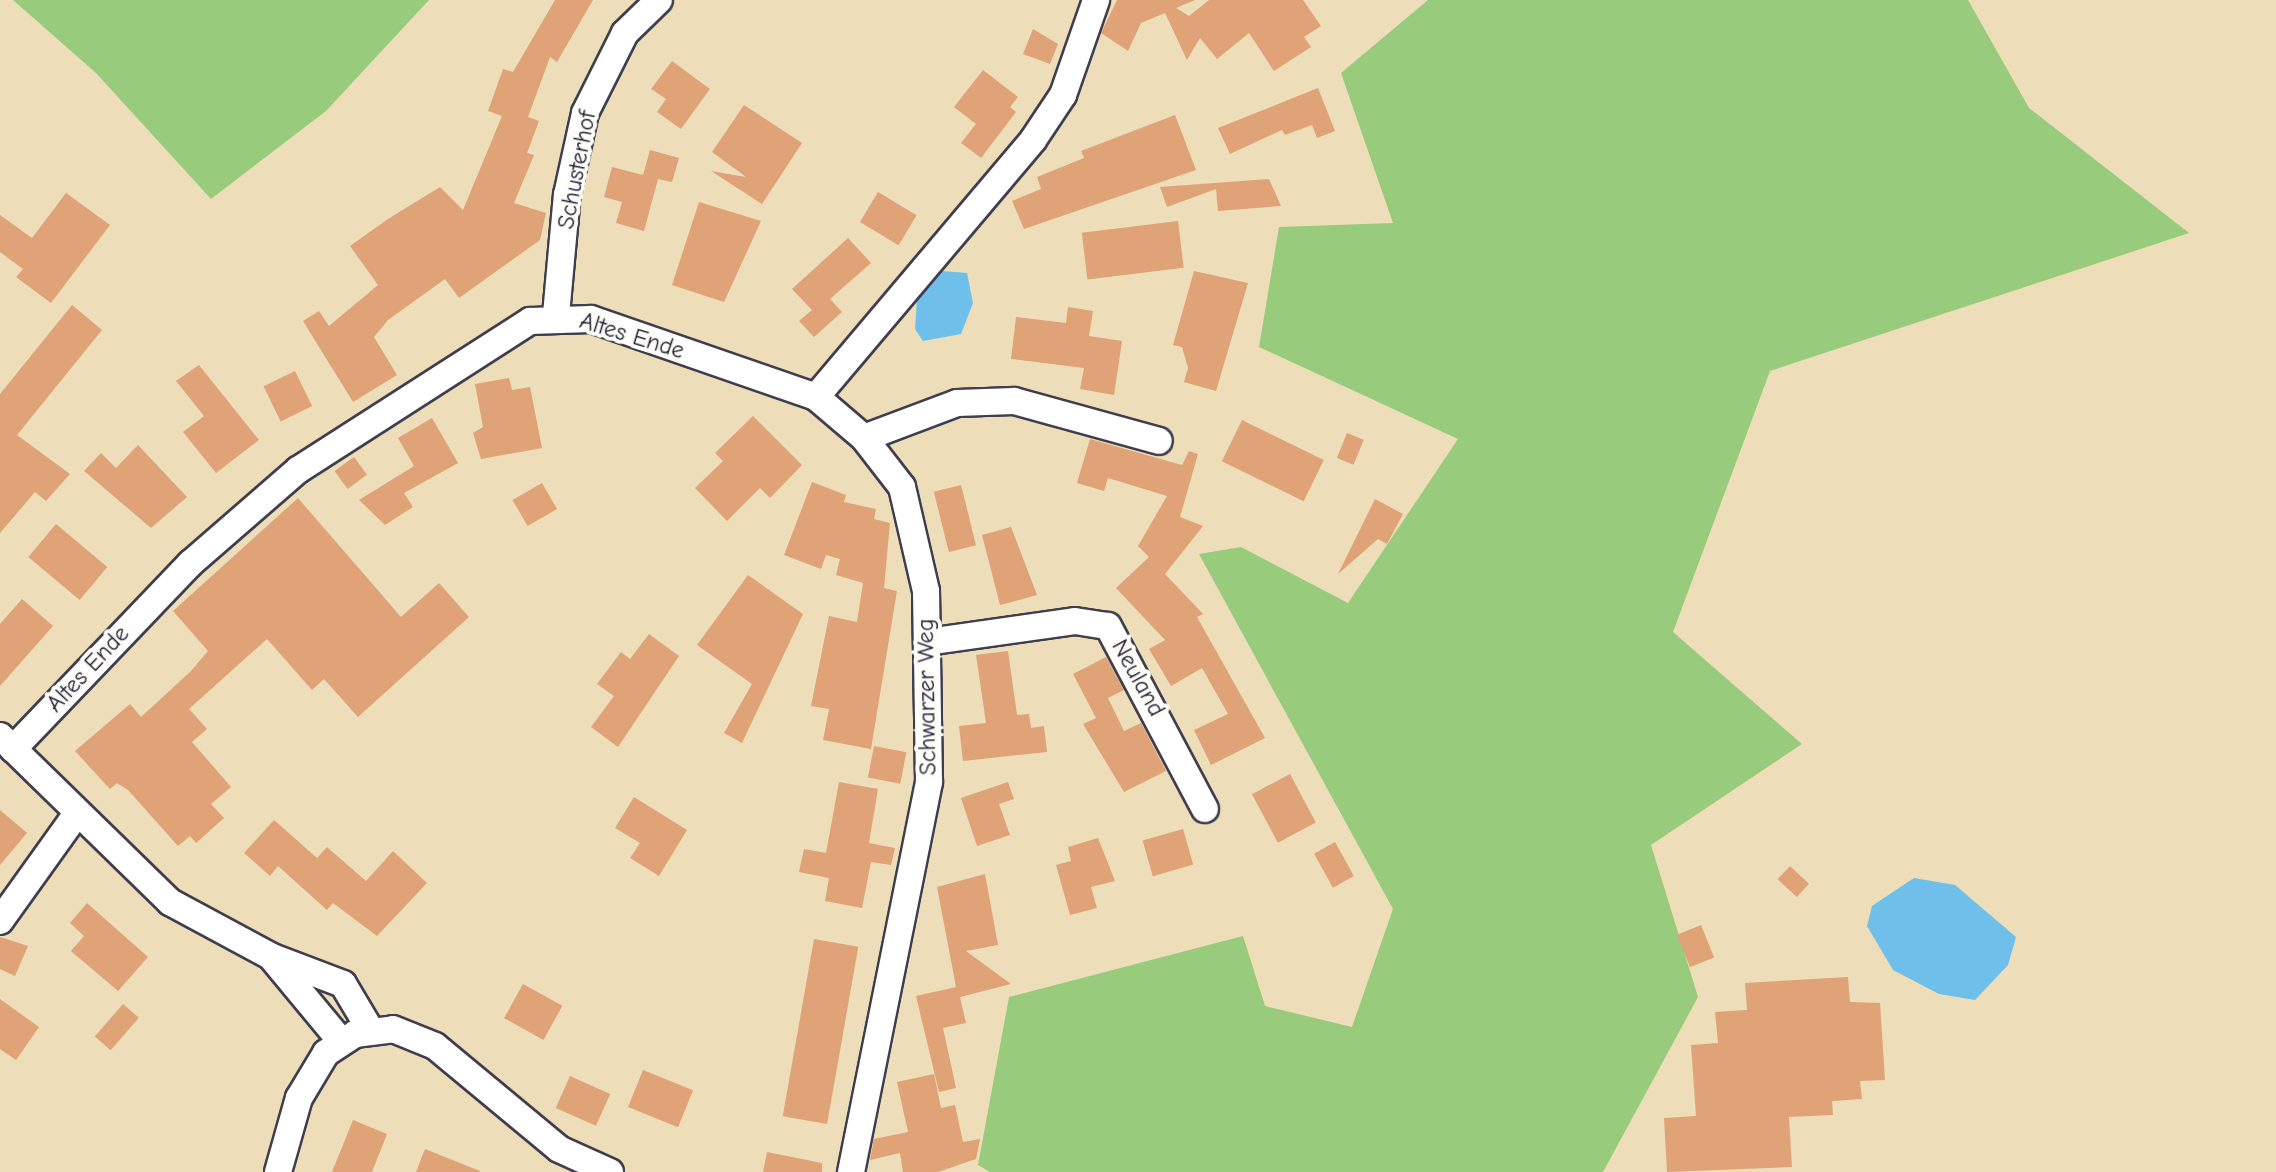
<!DOCTYPE html>
<style>
body{margin:0}
#map{position:relative;width:2276px;height:1172px;overflow:hidden;background:#edddb9;font-family:"Comic Neue",sans-serif}
div>[style]{position:absolute}
.green>*{inset:0;background:#98cb7c}
.water>*{inset:0;background:#6ebfe9}
.building>*{inset:0;background:#dfa377;transform-origin:0 0}
.roads{filter:drop-shadow(2px 0 #403e4e) drop-shadow(-2px 0 #403e4e) drop-shadow(0 2px #403e4e) drop-shadow(0 -2px #403e4e)}
.street>*{height:26px;margin:-13px;padding:0 13px;transform-origin:13px;border-radius:13px;background:#fff}
span{translate:-50% -50%;white-space:nowrap;text-align:center;line-height:1.15;-webkit-text-stroke:8px #fdfcf7;paint-order:stroke}
.street-label{font-size:24px;color:#22223b}
</style>
<div id="map">
<div class="green">
<div style="clip-path:polygon(13px 0,429px 0,326px 111px,211px 199px,96px 73px)"></div>
<div style="clip-path:polygon(1428px 0,1968px 0,2029px 108px,2189px 233px,1770px 371px,1673px 632px,1802px 744px,1651px 845px,1698px 997px,1603px 1172px,990px 1172px,978px 1165px,1009px 997px,1243px 936px,1265px 1006px,1352px 1027px,1393px 909px,1199px 554px,1241px 547px,1348px 603px,1458px 439px,1259px 347px,1279px 227px,1393px 223px,1341px 73px)"></div>
</div>
<div class="water">
<div style="clip-path:polygon(942px 271px,967px 273px,973px 303px,961px 334px,923px 341px,915px 329px,917px 300px)"></div>
<div style="clip-path:polygon(1914px 878px,1955px 885px,2016px 937px,2008px 965px,1975px 1000px,1939px 994px,1893px 970px,1867px 926px,1872px 906px)"></div>
</div>
<div class="building">
<div style="clip-path:polygon(555px 0,593px 0,557px 62px,550px 57px,528px 117px,539px 121px,527px 153px,534px 155px,514px 203px,546px 213px,540px 240px,459px 298px,445px 279px,388px 320px,374px 337px,397px 375px,353px 402px,303px 321px,319px 311px,329px 326px,378px 285px,350px 246px,388px 219px,440px 187px,463px 210px,502px 116px,488px 111px,503px 69px,513px 72px)"></div>
<div style="clip-path:polygon(1117px 0,1195px 0,1176px 8px,1189px 16px,1209px 0,1303px 0,1321px 26px,1304px 37px,1311px 47px,1274px 71px,1249px 33px,1217px 59px,1200px 38px,1187px 60px,1165px 13px,1141px 23px,1128px 51px,1101px 33px)"></div>
<div style="clip-path:polygon(1033px 29px,1058px 44px,1050px 64px,1023px 54px)"></div>
<div style="clip-path:polygon(672px 61px,710px 89px,681px 129px,657px 112px,666px 99px,651px 89px)"></div>
<div style="clip-path:polygon(983px 70px,1018px 97px,1010px 107px,1016px 112px,981px 158px,961px 143px,976px 124px,954px 107px)"></div>
<div style="clip-path:polygon(1318px 88px,1335px 131px,1317px 138px,1312px 125px,1285px 135px,1282px 130px,1230px 154px,1218px 128px)"></div>
<div style="clip-path:polygon(744px 105px,802px 143px,762px 204px,711px 171px,746px 177px,712px 152px)"></div>
<div style="clip-path:polygon(1175px 115px,1196px 170px,1024px 229px,1012px 201px,1041px 189px,1037px 177px,1084px 158px,1081px 151px)"></div>
<div style="clip-path:polygon(650px 150px,679px 158px,672px 182px,658px 179px,644px 231px,616px 223px,622px 202px,604px 197px,612px 167px,643px 175px)"></div>
<div style="clip-path:polygon(1269px 179px,1281px 206px,1218px 211px,1216px 189px,1167px 207px,1160px 187px)"></div>
<div style="left:878px;top:192px;width:45px;height:35px;rotate:31deg"></div>
<div style="clip-path:polygon(66px 193px,110px 225px,51px 303px,16px 277px,23px 269px,0 252px,0 215px,32px 238px)"></div>
<div style="clip-path:polygon(699px 202px,761px 221px,724px 302px,672px 285px)"></div>
<div style="left:1178px;top:221px;width:47px;height:97px;rotate:83deg"></div>
<div style="clip-path:polygon(848px 238px,871px 263px,830px 299px,842px 312px,814px 337px,799px 321px,812px 310px,792px 289px)"></div>
<div style="clip-path:polygon(1194px 271px,1248px 283px,1216px 391px,1184px 382px,1188px 368px,1182px 347px,1173px 345px)"></div>
<div style="clip-path:polygon(72px 305px,102px 330px,17px 435px,70px 474px,46px 501px,35px 492px,0 533px,0 394px)"></div>
<div style="clip-path:polygon(1068px 307px,1093px 311px,1089px 336px,1122px 341px,1114px 395px,1080px 389px,1084px 368px,1011px 359px,1016px 317px,1066px 323px)"></div>
<div style="clip-path:polygon(199px 365px,259px 440px,216px 473px,183px 432px,204px 416px,176px 381px)"></div>
<div style="left:295px;top:371px;width:39px;height:35px;rotate:64deg"></div>
<div style="clip-path:polygon(509px 378px,512px 390px,530px 387px,542px 448px,481px 459px,473px 433px,483px 427px,475px 384px)"></div>
<div style="clip-path:polygon(753px 416px,802px 465px,770px 498px,760px 488px,727px 521px,695px 488px,723px 461px,715px 453px)"></div>
<div style="clip-path:polygon(432px 418px,458px 463px,404px 493px,413px 507px,385px 525px,359px 500px,414px 466px,398px 438px)"></div>
<div style="left:1242px;top:420px;width:91px;height:46px;rotate:26deg"></div>
<div style="left:1347px;top:433px;width:18px;height:27px;rotate:22deg"></div>
<div style="clip-path:polygon(1090px 439px,1182px 465px,1189px 451px,1198px 454px,1180px 517px,1203px 526px,1165px 574px,1203px 614px,1197px 617px,1265px 738px,1211px 765px,1194px 730px,1228px 714px,1202px 668px,1171px 686px,1149px 649px,1165px 640px,1116px 588px,1149px 557px,1138px 546px,1167px 496px,1108px 478px,1104px 491px,1077px 483px)"></div>
<div style="clip-path:polygon(138px 445px,187px 497px,151px 528px,84px 471px,101px 453px,116px 468px)"></div>
<div style="left:354px;top:457px;width:22px;height:24px;rotate:54deg"></div>
<div style="clip-path:polygon(812px 482px,846px 495px,844px 502px,876px 509px,874px 519px,890px 523px,884px 588px,897px 591px,871px 749px,823px 740px,829px 709px,811px 706px,829px 616px,857px 622px,863px 583px,836px 575px,840px 559px,826px 555px,821px 569px,784px 555px)"></div>
<div style="left:542px;top:483px;width:30px;height:34px;rotate:60deg"></div>
<div style="left:961px;top:485px;width:62px;height:28px;rotate:76deg"></div>
<div style="clip-path:polygon(298px 498px,401px 617px,439px 583px,469px 617px,358px 717px,324px 679px,312px 690px,267px 639px,189px 709px,207px 729px,192px 742px,231px 787px,211px 804px,224px 818px,196px 843px,190px 836px,178px 846px,128px 790px,117px 783px,110px 789px,75px 751px,130px 704px,141px 717px,191px 671px,208px 651px,173px 611px)"></div>
<div style="clip-path:polygon(1375px 499px,1403px 514px,1387px 544px,1378px 539px,1338px 574px)"></div>
<div style="left:56px;top:524px;width:67px;height:43px;rotate:40deg"></div>
<div style="clip-path:polygon(1011px 527px,1037px 595px,1000px 605px,982px 535px)"></div>
<div style="clip-path:polygon(748px 575px,803px 614px,742px 743px,724px 733px,752px 684px,697px 645px)"></div>
<div style="clip-path:polygon(22px 599px,53px 626px,0 686px,0 624px)"></div>
<div style="clip-path:polygon(649px 634px,679px 656px,618px 747px,591px 727px,614px 696px,597px 684px,621px 652px,630px 659px)"></div>
<div style="clip-path:polygon(1008px 651px,1017px 715px,1029px 714px,1031px 728px,1044px 726px,1047px 752px,963px 761px,959px 726px,986px 723px,976px 655px)"></div>
<div style="clip-path:polygon(1106px 657px,1124px 690px,1108px 698px,1124px 731px,1141px 723px,1166px 771px,1124px 792px,1083px 724px,1096px 718px,1073px 674px)"></div>
<div style="left:874px;top:746px;width:33px;height:32px;rotate:11deg"></div>
<div style="left:1290px;top:774px;width:55px;height:43px;rotate:62deg"></div>
<div style="clip-path:polygon(839px 782px,878px 789px,869px 843px,895px 848px,891px 865px,871px 862px,862px 908px,825px 901px,829px 878px,799px 872px,804px 849px,826px 853px)"></div>
<div style="clip-path:polygon(1008px 782px,1014px 799px,999px 804px,1010px 835px,977px 846px,961px 798px)"></div>
<div style="clip-path:polygon(634px 797px,687px 830px,659px 876px,630px 858px,640px 843px,615px 828px)"></div>
<div style="clip-path:polygon(0 810px,27px 833px,0 865px)"></div>
<div style="clip-path:polygon(274px 820px,317px 858px,327px 847px,366px 881px,393px 851px,427px 883px,377px 936px,333px 903px,327px 910px,278px 866px,270px 876px,244px 853px)"></div>
<div style="left:1183px;top:829px;width:37px;height:42px;rotate:74deg"></div>
<div style="clip-path:polygon(1098px 838px,1115px 881px,1091px 887px,1097px 908px,1070px 915px,1056px 865px,1071px 861px,1068px 847px)"></div>
<div style="left:1335px;top:842px;width:39px;height:24px;rotate:61deg"></div>
<div style="left:1790px;top:866px;width:26px;height:18px;rotate:43deg"></div>
<div style="clip-path:polygon(985px 874px,998px 945px,966px 951px,1011px 984px,960px 997px,966px 1023px,943px 1028px,956px 1088px,939px 1092px,916px 996px,956px 987px,937px 887px)"></div>
<div style="clip-path:polygon(87px 903px,148px 957px,118px 991px,71px 951px,84px 936px,70px 923px)"></div>
<div style="left:1701px;top:925px;width:35px;height:26px;rotate:68deg"></div>
<div style="clip-path:polygon(0 937px,28px 946px,15px 976px,0 969px)"></div>
<div style="left:814px;top:939px;width:45px;height:180px;rotate:10deg"></div>
<div style="clip-path:polygon(1848px 977px,1850px 1002px,1880px 1003px,1885px 1080px,1860px 1081px,1862px 1099px,1832px 1101px,1833px 1115px,1789px 1117px,1792px 1167px,1667px 1172px,1664px 1118px,1696px 1116px,1691px 1045px,1718px 1043px,1715px 1012px,1747px 1010px,1745px 983px)"></div>
<div style="left:523px;top:984px;width:45px;height:39px;rotate:29deg"></div>
<div style="clip-path:polygon(0 999px,39px 1027px,16px 1060px,0 1049px)"></div>
<div style="left:123px;top:1004px;width:21px;height:43px;rotate:41deg"></div>
<div style="left:643px;top:1070px;width:54px;height:40px;rotate:22deg"></div>
<div style="clip-path:polygon(934px 1074px,941px 1108px,955px 1105px,963px 1142px,980px 1139px,976px 1159px,938px 1172px,903px 1172px,900px 1153px,870px 1160px,874px 1139px,908px 1132px,897px 1082px)"></div>
<div style="left:570px;top:1076px;width:44px;height:35px;rotate:24deg"></div>
<div style="clip-path:polygon(353px 1120px,387px 1134px,372px 1172px,332px 1172px)"></div>
<div style="clip-path:polygon(425px 1149px,480px 1171px,480px 1172px,416px 1172px)"></div>
<div style="clip-path:polygon(767px 1152px,822px 1163px,822px 1172px,763px 1172px)"></div>
</div>
<div class="roads">
<div class="street">
<div style="left:556px;top:315px;width:121px;rotate:-84.8deg"></div>
<div style="left:567px;top:195px;width:84px;rotate:-77.6deg"></div>
<div style="left:585px;top:113px;width:89px;rotate:-63.4deg"></div>
<div style="left:625px;top:33px;width:47px;rotate:-44.1deg"></div>
<div style="left:816px;top:397px;width:63px;rotate:40.5deg"></div>
<div style="left:864px;top:438px;width:62px;rotate:52.2deg"></div>
<div style="left:902px;top:487px;width:107px;rotate:77deg"></div>
<div style="left:926px;top:591px;width:191px;rotate:89.1deg"></div>
<div style="left:929px;top:782px;width:398px;rotate:101.3deg"></div>
<div style="left:864px;top:438px;width:99px;rotate:-20.6deg"></div>
<div style="left:957px;top:403px;width:57px;rotate:-2deg"></div>
<div style="left:1014px;top:401px;width:150px;rotate:15.4deg"></div>
<div style="left:927px;top:642px;width:149px;rotate:-8.1deg"></div>
<div style="left:1075px;top:621px;width:33px;rotate:9deg"></div>
<div style="left:1108px;top:626px;width:207px;rotate:62.1deg"></div>
<div style="left:0;top:736px;width:238px;rotate:44.3deg"></div>
<div style="left:170px;top:902px;width:116px;rotate:28.3deg"></div>
<div style="left:272px;top:957px;width:76px;rotate:20.8deg"></div>
<div style="left:343px;top:984px;width:55px;rotate:59.2deg"></div>
<div style="left:13px;top:749px;width:257px;rotate:-46.3deg"></div>
<div style="left:191px;top:563px;width:142px;rotate:-41deg"></div>
<div style="left:298px;top:470px;width:276px;rotate:-32.7deg"></div>
<div style="left:530px;top:321px;width:61px;rotate:-1.9deg"></div>
<div style="left:591px;top:319px;width:238px;rotate:19.1deg"></div>
<div style="left:816px;top:397px;width:336px;rotate:-49.8deg"></div>
<div style="left:1033px;top:140px;width:54px;rotate:-56.3deg"></div>
<div style="left:1063px;top:95px;width:101px;rotate:-70.8deg"></div>
<div style="left:0;top:921px;width:130px;rotate:-54.4deg"></div>
<div style="left:272px;top:958px;width:108px;rotate:50.3deg"></div>
<div style="left:278px;top:1172px;width:77px;rotate:-74.2deg"></div>
<div style="left:299px;top:1098px;width:52px;rotate:-59deg"></div>
<div style="left:326px;top:1053px;width:35px;rotate:-33deg"></div>
<div style="left:355px;top:1034px;width:38px;rotate:-7deg"></div>
<div style="left:393px;top:1029px;width:45px;rotate:22deg"></div>
<div style="left:435px;top:1046px;width:161px;rotate:39.7deg"></div>
<div style="left:559px;top:1149px;width:56px;rotate:24.3deg"></div>
</div>
</div>
<div class="street-label">
<span style="left:577px;top:170px;rotate:-79deg">Schusterhof</span>
<span style="left:632px;top:336px;rotate:17deg">Altes Ende</span>
<span style="left:88px;top:669px;rotate:-47deg">Altes Ende</span>
<span style="left:1138px;top:678px;rotate:61deg">Neuland</span>
<span style="left:927px;top:697px;rotate:-91deg">Schwarzer Weg</span>
</div>
</div>
